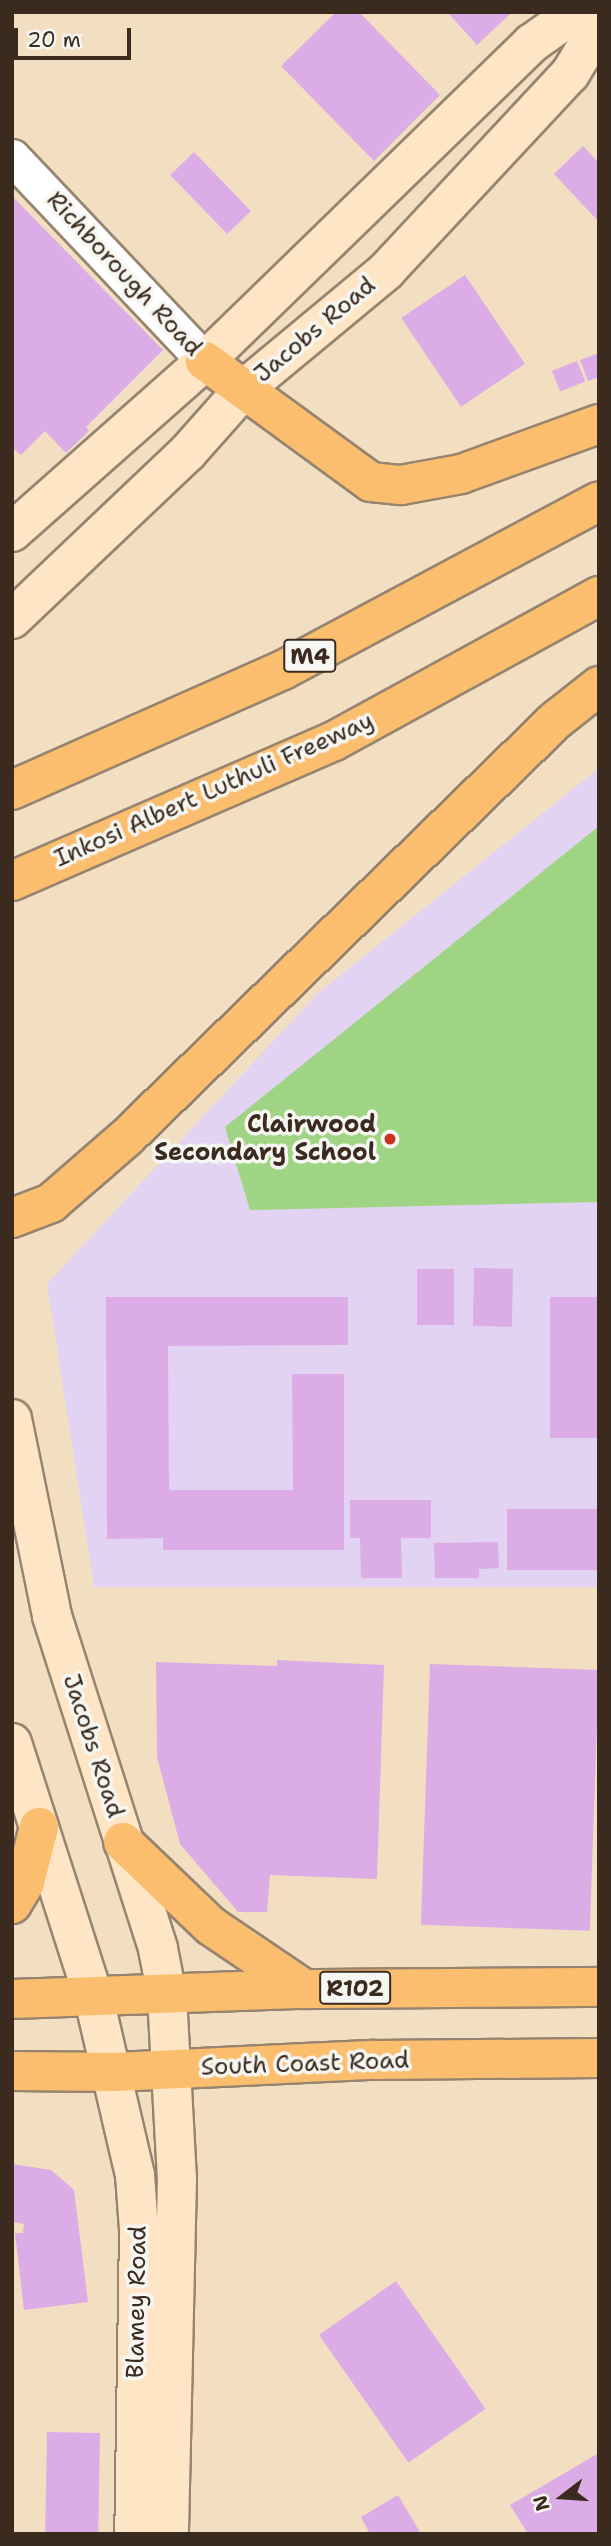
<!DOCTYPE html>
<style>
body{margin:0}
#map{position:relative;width:611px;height:2546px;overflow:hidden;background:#f2dfc2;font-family:"Shantell Sans",sans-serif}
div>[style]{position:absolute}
.built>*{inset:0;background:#e3d3f2}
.green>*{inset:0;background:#a0d485}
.building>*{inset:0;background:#dbace6;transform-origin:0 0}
.roads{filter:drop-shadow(2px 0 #968470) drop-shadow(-2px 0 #968470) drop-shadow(0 2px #968470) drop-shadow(0 -2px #968470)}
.street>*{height:35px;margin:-17.5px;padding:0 17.5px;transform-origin:17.5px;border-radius:17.5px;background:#fff}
.secondary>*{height:38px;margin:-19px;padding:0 19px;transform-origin:19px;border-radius:19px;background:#fde5c5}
.highway>*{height:38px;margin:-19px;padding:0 19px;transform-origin:19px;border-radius:19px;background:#fabe6e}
.dots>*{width:19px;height:19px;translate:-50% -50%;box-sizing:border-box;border:4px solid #f6f6f2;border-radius:50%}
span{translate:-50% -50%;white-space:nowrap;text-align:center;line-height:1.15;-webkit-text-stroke:7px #f6f6f2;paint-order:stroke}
.shield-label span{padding:2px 5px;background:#f6f6f2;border:2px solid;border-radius:5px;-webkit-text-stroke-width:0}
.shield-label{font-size:23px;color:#3b2a1e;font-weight:700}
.street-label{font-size:24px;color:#3b2a1e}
.poi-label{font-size:24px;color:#3b2a1e;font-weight:700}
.right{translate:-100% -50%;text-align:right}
.frame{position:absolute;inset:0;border:14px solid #3b2a1e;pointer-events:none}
.north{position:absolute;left:527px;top:2462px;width:70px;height:70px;-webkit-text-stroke:5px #f6f6f2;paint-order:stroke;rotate:253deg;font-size:19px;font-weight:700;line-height:28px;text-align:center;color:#3b2a1e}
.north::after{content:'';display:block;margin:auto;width:24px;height:32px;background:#3b2a1e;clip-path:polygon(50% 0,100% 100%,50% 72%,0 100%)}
.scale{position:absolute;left:14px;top:28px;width:117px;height:32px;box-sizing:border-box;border:4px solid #3b2a1e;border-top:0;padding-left:9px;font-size:21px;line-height:24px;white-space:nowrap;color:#3b2a1e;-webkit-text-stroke:5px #f6f6f2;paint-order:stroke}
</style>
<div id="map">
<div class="built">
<div style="clip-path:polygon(599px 768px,599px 1587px,94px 1587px,47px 1284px,317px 994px)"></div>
</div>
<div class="green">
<div style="clip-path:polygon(599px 826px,599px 1202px,250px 1210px,225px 1127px)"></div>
</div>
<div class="building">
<div style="clip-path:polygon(336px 12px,359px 12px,440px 95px,374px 161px,281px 66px)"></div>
<div style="clip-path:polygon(447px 12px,512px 12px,477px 45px)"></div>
<div style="clip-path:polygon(583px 146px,599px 163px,599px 222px,554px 174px)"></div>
<div style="left:194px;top:152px;width:82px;height:33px;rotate:46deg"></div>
<div style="clip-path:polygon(12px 196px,163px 350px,86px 427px,89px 431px,66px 453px,45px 431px,21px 455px,12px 447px)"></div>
<div style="left:465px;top:275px;width:107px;height:77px;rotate:56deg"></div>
<div style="clip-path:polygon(599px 353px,599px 377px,588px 381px,580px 360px)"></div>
<div style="left:577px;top:361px;width:22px;height:27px;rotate:68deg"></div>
<div style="left:474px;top:1268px;width:39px;height:58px;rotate:1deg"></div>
<div style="left:417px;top:1269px;width:37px;height:56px"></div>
<div style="clip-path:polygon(106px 1297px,348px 1297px,348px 1345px,168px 1346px,169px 1490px,293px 1490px,292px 1374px,344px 1374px,344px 1550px,163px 1550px,163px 1538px,107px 1539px)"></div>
<div style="left:550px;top:1297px;width:49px;height:141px"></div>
<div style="clip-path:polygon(350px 1500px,431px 1500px,431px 1538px,401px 1538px,402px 1578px,361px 1578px,360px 1538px,350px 1538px)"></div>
<div style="left:599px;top:1509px;width:61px;height:92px;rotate:90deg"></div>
<div style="clip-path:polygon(498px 1542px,499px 1568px,479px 1569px,479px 1578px,435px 1578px,434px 1543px)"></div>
<div style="clip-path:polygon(277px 1660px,384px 1665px,377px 1879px,270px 1875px,267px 1912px,238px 1912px,180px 1844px,157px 1757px,156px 1662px,277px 1666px)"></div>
<div style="left:430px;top:1664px;width:169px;height:261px;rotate:2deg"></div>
<div style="clip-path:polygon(12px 2164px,51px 2170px,74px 2190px,88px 2302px,24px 2310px,15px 2233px,23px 2233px,24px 2224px,12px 2222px)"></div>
<div style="left:396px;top:2281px;width:156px;height:94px;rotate:55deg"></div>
<div style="left:47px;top:2432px;width:53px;height:102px;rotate:1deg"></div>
<div style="clip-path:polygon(599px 2453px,599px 2534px,528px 2534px,510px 2505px)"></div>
<div style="clip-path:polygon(398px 2495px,421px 2534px,370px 2534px,361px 2517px)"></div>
</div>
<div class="roads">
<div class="street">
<div style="left:12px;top:157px;width:281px;rotate:46.6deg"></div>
</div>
<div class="secondary">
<div style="left:12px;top:532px;width:258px;rotate:-41.5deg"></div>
<div style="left:205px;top:361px;width:456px;rotate:-44.2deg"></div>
<div style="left:532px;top:43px;width:54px;rotate:-35.2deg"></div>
<div style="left:12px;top:619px;width:243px;rotate:-43.5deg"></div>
<div style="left:188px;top:452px;width:84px;rotate:-48.4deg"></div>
<div style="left:244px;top:389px;width:185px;rotate:-39.7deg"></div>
<div style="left:386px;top:271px;width:270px;rotate:-47deg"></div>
<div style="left:570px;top:74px;width:56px;rotate:-58.9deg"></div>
<div style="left:12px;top:1419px;width:201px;rotate:78.5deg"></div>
<div style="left:52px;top:1616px;width:349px;rotate:72.3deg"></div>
<div style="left:158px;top:1949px;width:47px;rotate:78.9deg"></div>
<div style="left:167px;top:1995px;width:183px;rotate:86.9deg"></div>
<div style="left:177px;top:2178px;width:356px;rotate:91.3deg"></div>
<div style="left:12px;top:1743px;width:269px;rotate:72.2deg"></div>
<div style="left:94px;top:1999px;width:181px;rotate:76.9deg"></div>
<div style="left:135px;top:2175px;width:55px;rotate:85.8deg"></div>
<div style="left:139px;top:2230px;width:304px;rotate:90.9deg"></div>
</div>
<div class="highway">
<div style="left:205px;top:361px;width:205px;rotate:36.1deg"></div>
<div style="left:371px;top:482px;width:30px;rotate:6deg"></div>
<div style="left:401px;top:485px;width:61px;rotate:-10.4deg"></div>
<div style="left:461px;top:474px;width:147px;rotate:-19.9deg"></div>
<div style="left:12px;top:790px;width:296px;rotate:-23.9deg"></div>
<div style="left:283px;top:670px;width:358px;rotate:-28.1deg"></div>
<div style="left:12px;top:881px;width:351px;rotate:-23.5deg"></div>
<div style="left:334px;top:741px;width:302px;rotate:-28.7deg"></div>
<div style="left:12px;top:1218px;width:42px;rotate:-21deg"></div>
<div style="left:51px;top:1203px;width:102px;rotate:-41deg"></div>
<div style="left:128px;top:1136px;width:597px;rotate:-44.19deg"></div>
<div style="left:556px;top:720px;width:55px;rotate:-38.3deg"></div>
<div style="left:123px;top:1842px;width:122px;rotate:43.7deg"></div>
<div style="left:211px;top:1926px;width:112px;rotate:34.1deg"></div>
<div style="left:12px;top:1904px;width:26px;rotate:-59deg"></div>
<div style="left:25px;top:1882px;width:57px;rotate:-75.7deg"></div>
<div style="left:12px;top:1999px;width:292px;rotate:-2deg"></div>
<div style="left:304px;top:1989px;width:295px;rotate:-0.4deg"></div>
<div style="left:12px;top:2071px;width:103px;rotate:0.6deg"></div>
<div style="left:115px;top:2072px;width:259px;rotate:-2.7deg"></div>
<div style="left:374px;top:2060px;width:225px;rotate:-0.5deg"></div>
</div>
</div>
<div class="dots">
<div style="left:390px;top:1139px;background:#c8321e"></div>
</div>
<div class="shield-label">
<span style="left:310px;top:656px">M4</span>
<span style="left:355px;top:1988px">R102</span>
</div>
<div class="street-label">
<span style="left:124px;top:274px;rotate:47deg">Richborough Road</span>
<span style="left:315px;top:330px;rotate:-40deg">Jacobs Road</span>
<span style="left:214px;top:790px;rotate:-24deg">Inkosi Albert Luthuli Freeway</span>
<span style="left:93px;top:1746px;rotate:72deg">Jacobs Road</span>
<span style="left:305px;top:2064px;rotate:-2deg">South Coast Road</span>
<span style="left:137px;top:2302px;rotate:-89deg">Blamey Road</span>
</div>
<div class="poi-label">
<span class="right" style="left:376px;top:1139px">Clairwood<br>Secondary School</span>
</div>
<div class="frame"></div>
<div class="north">N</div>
<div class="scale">20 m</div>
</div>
